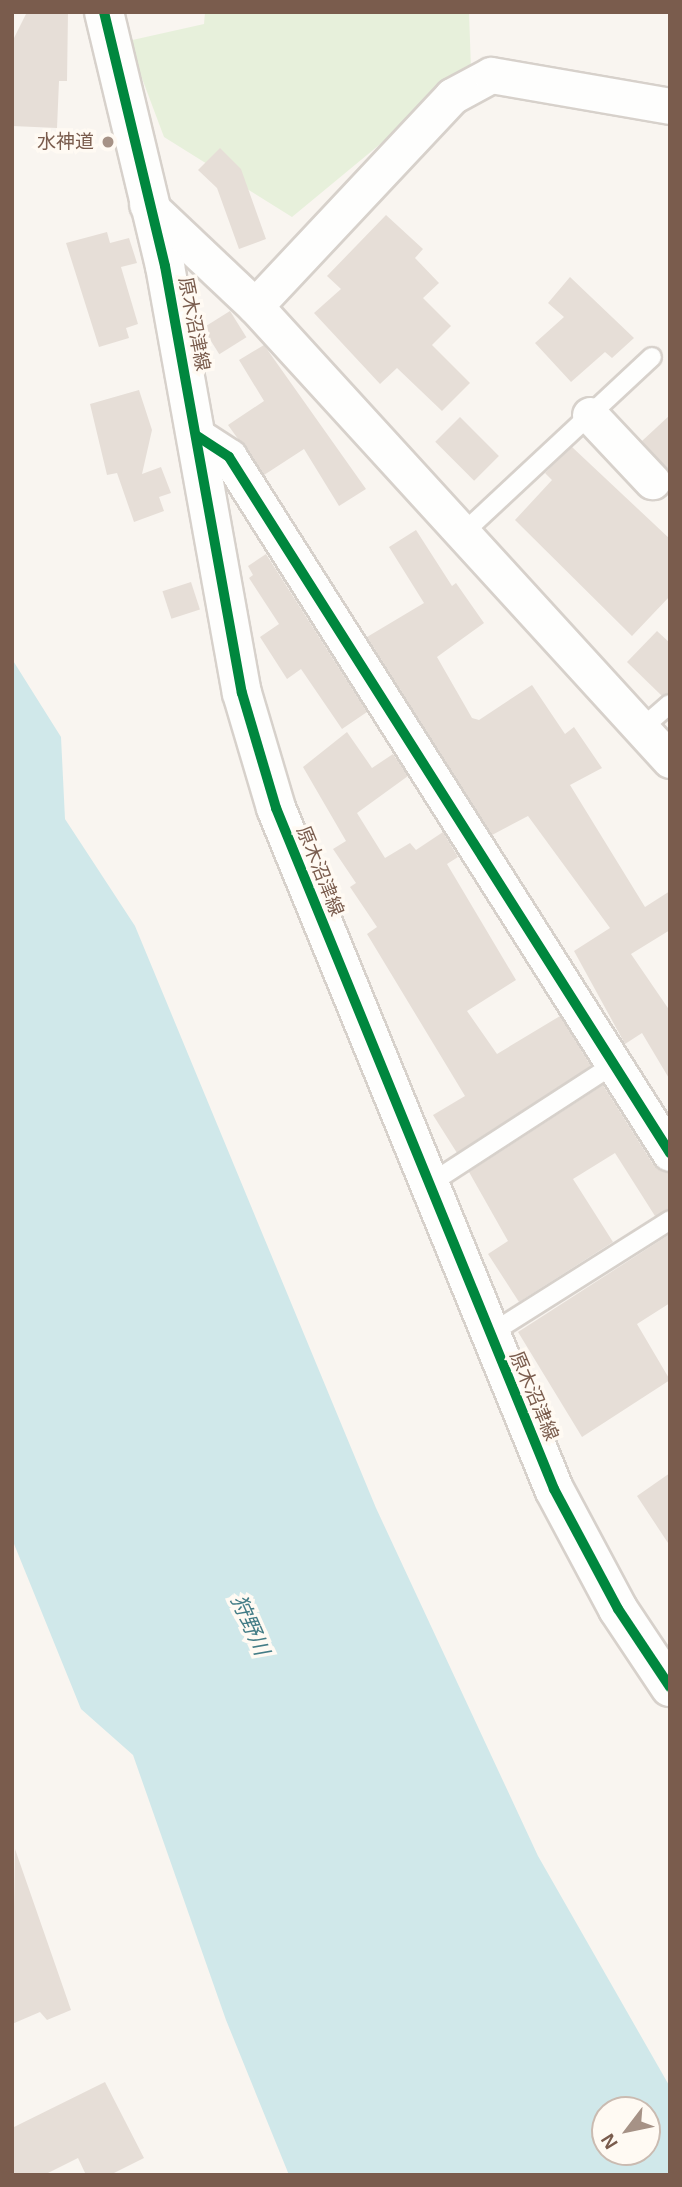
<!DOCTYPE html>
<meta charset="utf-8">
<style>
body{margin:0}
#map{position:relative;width:682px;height:2187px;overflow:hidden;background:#f9f5f0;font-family:Helvetica,"Noto Sans JP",sans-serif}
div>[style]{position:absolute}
.green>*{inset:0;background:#e7f0db}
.water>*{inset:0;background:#d0e8ea}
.building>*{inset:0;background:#e6ded7;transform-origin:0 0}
.roads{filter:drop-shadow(2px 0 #d7d1cb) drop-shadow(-2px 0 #d7d1cb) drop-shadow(0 2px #d7d1cb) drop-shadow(0 -2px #d7d1cb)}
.lane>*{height:18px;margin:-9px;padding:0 9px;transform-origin:9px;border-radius:9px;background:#fefefd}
.street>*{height:35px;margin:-17.5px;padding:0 17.5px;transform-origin:17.5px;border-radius:17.5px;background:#fefefd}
.secondary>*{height:38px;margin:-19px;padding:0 19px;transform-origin:19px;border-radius:19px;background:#fefefd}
.cycleway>*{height:10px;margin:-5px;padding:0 5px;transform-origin:5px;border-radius:5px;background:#00873e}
.dots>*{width:19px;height:19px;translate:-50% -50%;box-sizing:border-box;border:4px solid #fffaf3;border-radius:50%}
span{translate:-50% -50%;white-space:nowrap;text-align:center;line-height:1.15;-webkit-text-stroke:7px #fffaf3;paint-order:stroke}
.poi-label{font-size:19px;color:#7a5c4d}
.right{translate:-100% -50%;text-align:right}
.street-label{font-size:19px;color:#7a5c4d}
.water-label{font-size:21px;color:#437c86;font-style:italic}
.frame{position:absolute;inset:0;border:14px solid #7a5c4d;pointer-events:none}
.north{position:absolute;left:591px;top:2096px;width:70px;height:70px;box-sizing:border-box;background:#fffaf3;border:2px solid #cabbb1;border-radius:50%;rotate:238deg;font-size:19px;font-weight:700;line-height:28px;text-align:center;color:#7a5c4d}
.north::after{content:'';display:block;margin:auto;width:24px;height:32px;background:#a69286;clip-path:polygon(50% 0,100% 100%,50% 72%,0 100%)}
</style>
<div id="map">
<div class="green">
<div style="clip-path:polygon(205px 12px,469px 12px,471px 69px,292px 217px,164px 137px,128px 41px,204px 24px)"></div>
</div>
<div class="water">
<div style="clip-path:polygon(evenodd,12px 659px,61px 737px,65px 819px,135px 926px,376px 1508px,538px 1856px,670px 2087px,670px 2175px,289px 2175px,226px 2020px,133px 1755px,81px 1709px,12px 1539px,12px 659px,605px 2110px,647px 2110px,647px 2152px,605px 2152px,605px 2110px)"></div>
</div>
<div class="building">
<div style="clip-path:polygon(27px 12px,68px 12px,67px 81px,59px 81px,57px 128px,12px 126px,12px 42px)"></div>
<div style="clip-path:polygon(220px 148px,241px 169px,266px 239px,239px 249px,217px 188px,198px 170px)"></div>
<div style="clip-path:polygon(386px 215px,423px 249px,415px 258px,439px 283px,423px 298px,451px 326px,432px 345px,470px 383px,442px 411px,397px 368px,380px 384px,314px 313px,341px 289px,327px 276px)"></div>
<div style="clip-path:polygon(107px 232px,110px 243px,129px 238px,137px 263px,121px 267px,138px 324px,126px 328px,129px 338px,99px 347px,66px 243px)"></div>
<div style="clip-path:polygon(570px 277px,634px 338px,612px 358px,605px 352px,571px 382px,535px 343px,564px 317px,548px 303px)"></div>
<div style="left:230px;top:311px;width:31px;height:32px;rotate:58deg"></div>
<div style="clip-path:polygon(264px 345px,366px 489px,339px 506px,304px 449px,264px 475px,228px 425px,264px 401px,239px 360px)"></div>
<div style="clip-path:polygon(139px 390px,152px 430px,142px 474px,161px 467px,171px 493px,159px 497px,164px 511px,134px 522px,117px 473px,107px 475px,90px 404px)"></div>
<div style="clip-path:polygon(670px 415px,670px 473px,642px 441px)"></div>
<div style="left:460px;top:417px;width:55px;height:35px;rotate:45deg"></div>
<div style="clip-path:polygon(572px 447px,670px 539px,670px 596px,632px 636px,515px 520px,552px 480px,545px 473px)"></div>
<div style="clip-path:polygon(416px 530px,452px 586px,456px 583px,484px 623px,437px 657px,472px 718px,479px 720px,532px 685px,565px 734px,574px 727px,602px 768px,570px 785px,645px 907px,670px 891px,670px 930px,631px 954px,670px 1011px,670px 1080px,642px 1033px,625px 1044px,574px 951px,610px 928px,528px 816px,492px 835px,367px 637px,424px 603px,389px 547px)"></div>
<div style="clip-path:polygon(266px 554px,367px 712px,342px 729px,301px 669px,287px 679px,260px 637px,279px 624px,249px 578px,253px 575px,248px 566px)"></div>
<div style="left:191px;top:582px;width:29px;height:30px;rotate:72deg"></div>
<div style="clip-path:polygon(657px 631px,670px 643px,670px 693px,662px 696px,627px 662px)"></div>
<div style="clip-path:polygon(347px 732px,372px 768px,393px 754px,408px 776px,357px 813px,385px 858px,410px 843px,416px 850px,443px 832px,458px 857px,447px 864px,516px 980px,467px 1011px,497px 1054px,560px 1016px,591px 1066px,457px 1153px,433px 1115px,465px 1096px,367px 934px,377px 927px,350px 887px,356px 883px,333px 849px,346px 841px,303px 767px)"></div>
<div style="clip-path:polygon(603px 1085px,653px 1164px,670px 1174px,670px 1209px,655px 1216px,615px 1153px,573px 1179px,613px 1242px,519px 1302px,488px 1254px,508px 1241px,469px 1172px)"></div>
<div style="clip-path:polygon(670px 1234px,670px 1303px,637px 1324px,670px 1380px,582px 1437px,518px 1332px)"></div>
<div style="clip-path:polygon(670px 1473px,670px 1546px,637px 1496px)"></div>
<div style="clip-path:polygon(15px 1849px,71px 2010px,47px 2020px,40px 2012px,12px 2024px)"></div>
<div style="clip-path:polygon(105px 2082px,144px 2158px,110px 2175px,86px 2175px,78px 2158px,44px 2175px,12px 2175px,12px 2128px)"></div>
</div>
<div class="roads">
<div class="lane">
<div style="left:461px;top:535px;width:261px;rotate:-43deg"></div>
<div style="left:641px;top:729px;width:38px;rotate:-41deg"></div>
<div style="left:428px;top:1185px;width:221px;rotate:-33deg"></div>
<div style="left:490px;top:1334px;width:213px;rotate:-32.3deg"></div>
</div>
<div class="street">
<div style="left:147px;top:204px;width:149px;rotate:43.4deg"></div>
<div style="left:255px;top:306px;width:615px;rotate:47.57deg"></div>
<div style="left:255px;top:306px;width:288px;rotate:-46.8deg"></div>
<div style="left:452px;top:96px;width:44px;rotate:-28.3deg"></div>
<div style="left:491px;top:75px;width:182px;rotate:9.8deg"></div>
<div style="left:590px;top:415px;width:91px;rotate:46.8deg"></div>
<div style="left:197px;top:436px;width:38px;rotate:33deg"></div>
<div style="left:229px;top:457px;width:824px;rotate:57.64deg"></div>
</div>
<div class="secondary">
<div style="left:104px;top:12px;width:261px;rotate:76.5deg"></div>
<div style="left:165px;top:266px;width:434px;rotate:79.8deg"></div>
<div style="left:242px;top:693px;width:120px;rotate:73.5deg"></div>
<div style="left:276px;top:808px;width:736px;rotate:67.79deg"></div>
<div style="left:554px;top:1489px;width:136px;rotate:61.9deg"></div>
<div style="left:618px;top:1609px;width:94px;rotate:56.3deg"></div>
</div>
</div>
<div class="cycleway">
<div style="left:104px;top:12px;width:261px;rotate:76.5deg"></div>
<div style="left:165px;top:266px;width:434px;rotate:79.8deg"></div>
<div style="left:242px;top:693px;width:120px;rotate:73.5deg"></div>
<div style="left:276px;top:808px;width:736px;rotate:67.79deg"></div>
<div style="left:554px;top:1489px;width:136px;rotate:61.9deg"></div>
<div style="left:618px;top:1609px;width:94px;rotate:56.3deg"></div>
<div style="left:197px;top:436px;width:38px;rotate:33deg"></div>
<div style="left:229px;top:457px;width:824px;rotate:57.64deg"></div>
</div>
<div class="dots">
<div style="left:108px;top:142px;background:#a69286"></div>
</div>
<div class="poi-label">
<span class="right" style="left:94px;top:142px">水神道</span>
</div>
<div class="street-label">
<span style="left:194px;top:324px;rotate:79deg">原木沼津線</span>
<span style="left:320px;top:871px;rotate:68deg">原木沼津線</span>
<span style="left:534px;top:1396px;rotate:67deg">原木沼津線</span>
</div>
<div class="water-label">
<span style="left:250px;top:1625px;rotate:66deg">狩野川</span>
</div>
<div class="frame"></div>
<div class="north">N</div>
</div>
